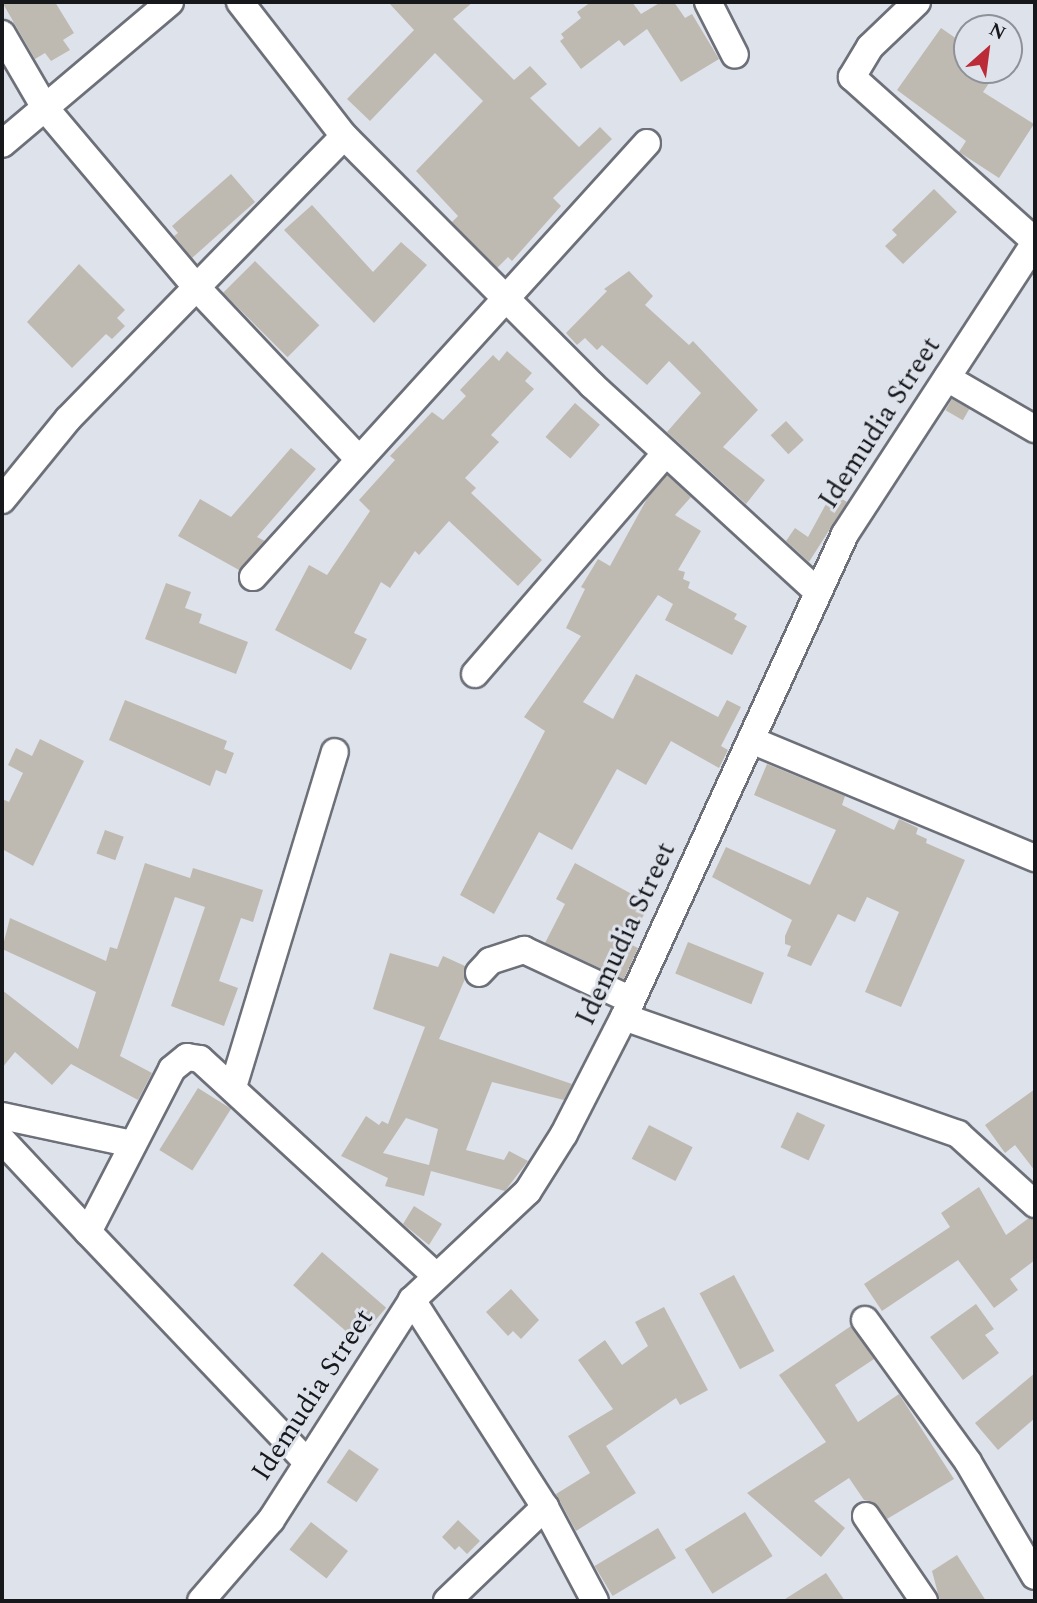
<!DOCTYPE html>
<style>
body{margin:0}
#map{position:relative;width:1037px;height:1603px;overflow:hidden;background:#dee2eb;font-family:Spectral,serif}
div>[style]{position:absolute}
.building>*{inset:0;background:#bfbab1;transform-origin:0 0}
.roads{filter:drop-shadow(2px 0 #6d7079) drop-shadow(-2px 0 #6d7079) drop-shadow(0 2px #6d7079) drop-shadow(0 -2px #6d7079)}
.minor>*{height:26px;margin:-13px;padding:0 13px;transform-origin:13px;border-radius:13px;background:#fff}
span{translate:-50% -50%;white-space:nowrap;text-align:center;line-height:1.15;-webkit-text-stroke:6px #dee2eb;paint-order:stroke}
.street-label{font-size:28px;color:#17181c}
.frame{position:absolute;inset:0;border:4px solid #17181c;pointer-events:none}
.north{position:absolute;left:953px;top:14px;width:70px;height:70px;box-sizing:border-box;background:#dee2eb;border:2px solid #8e9198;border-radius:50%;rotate:28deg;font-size:19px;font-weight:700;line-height:28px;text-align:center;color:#17181c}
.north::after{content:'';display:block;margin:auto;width:24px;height:32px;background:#bb2b38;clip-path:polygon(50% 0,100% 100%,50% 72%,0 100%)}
</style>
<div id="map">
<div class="building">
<div style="clip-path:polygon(2px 2px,55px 2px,74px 33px,63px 40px,70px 50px,51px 61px,45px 53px,35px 59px)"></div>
<div style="clip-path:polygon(388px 2px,473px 2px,453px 19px,514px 80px,530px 66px,547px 84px,530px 98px,579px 147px,600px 127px,612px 139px,553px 198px,561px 206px,512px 261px,508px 257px,497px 268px,452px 222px,458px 216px,416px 171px,483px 101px,435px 53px,370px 121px,347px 99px,414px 30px)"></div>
<div style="clip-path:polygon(591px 2px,632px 2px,641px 14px,661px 2px,674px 2px,685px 18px,692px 14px,719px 59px,681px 82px,647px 29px,624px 46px,619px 40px,581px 69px,560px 41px,564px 38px,561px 34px,581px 18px,577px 12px)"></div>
<div style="clip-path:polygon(941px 28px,967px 46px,967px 70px,998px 70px,983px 92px,1034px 124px,999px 178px,959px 152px,966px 141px,897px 90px)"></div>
<div style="clip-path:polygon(231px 174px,255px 202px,192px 258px,174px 236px,178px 233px,172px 226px)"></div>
<div style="clip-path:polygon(934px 189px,957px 212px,903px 264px,885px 246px,897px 235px,892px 230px)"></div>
<div style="clip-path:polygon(312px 205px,373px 272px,401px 242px,427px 265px,374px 323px,284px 230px)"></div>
<div style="left:255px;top:261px;width:91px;height:45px;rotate:45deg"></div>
<div style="clip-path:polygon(79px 264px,125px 310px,117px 318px,125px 326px,112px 339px,106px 334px,72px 368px,27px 322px)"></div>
<div style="clip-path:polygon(629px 271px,653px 296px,645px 305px,689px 345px,693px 341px,758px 410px,723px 447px,765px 480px,746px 504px,667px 432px,701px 393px,669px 361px,647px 385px,602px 345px,597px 350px,585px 338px,577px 345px,566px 333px,607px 291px,604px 289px)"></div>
<div style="clip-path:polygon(507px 351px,532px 373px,525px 381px,534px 389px,491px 435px,499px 442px,465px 478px,476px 488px,471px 493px,542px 560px,518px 586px,449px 521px,419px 555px,415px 551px,390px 588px,381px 582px,354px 633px,367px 639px,351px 670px,275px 630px,309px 565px,327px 575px,370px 511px,359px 500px,395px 460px,390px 456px,432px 412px,443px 420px,466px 396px,460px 390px,493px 355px,499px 361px)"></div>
<div style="left:952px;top:399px;width:20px;height:13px;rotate:30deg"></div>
<div style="left:575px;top:403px;width:33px;height:45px;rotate:41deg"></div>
<div style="left:786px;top:421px;width:26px;height:21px;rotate:47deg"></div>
<div style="clip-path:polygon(291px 448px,316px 469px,257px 537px,265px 541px,239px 570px,178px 536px,200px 499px,231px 517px)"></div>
<div style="clip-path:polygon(667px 475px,691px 497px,675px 515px,701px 531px,678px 570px,685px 572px,683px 579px,690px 582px,688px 588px,737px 614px,734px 619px,747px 626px,732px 655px,665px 620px,673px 604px,658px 595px,583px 702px,613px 719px,636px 674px,718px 717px,727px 700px,741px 707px,721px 746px,728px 750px,719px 768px,671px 741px,646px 785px,617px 769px,572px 850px,539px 832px,494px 914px,460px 895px,545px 731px,524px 717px,581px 636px,566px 628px,585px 589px,581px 587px,598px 559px,610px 566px,648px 497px)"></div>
<div style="clip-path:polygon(832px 493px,847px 502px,809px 562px,786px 541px,795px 528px,808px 537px)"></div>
<div style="clip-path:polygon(166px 583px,191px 592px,185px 608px,202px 614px,199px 623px,248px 642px,236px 674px,145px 639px)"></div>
<div style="clip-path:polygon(125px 700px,227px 741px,224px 749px,234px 753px,226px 774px,216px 770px,210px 786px,109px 740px)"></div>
<div style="clip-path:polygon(40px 739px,84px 761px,33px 866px,2px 849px,2px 799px,9px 802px,23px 773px,8px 765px,16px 748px,32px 756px)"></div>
<div style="clip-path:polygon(767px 764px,845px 796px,842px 805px,894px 830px,899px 819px,918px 828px,916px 834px,927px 839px,926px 843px,965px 860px,901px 1007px,865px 992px,899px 912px,867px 897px,855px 922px,838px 914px,811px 966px,787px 956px,791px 946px,785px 944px,785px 936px,792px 920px,712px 877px,726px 847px,810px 885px,836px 830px,754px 795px)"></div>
<div style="left:105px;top:830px;width:20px;height:25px;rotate:20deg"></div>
<div style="clip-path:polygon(145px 863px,190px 878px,193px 868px,263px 890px,253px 922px,241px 918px,219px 981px,238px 988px,224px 1026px,171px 1006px,205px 907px,175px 897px,120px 1056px,152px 1073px,138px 1100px,71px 1064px,52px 1085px,15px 1052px,2px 1068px,2px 990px,78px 1049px,96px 992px,2px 949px,10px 918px,106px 961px,110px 947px,117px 949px)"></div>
<div style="clip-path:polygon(575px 863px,650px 904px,628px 943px,638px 948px,624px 979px,545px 943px,565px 904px,556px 899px)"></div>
<div style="left:688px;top:942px;width:82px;height:34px;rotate:22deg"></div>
<div style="clip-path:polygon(evenodd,390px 953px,438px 967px,443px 956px,465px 966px,465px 979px,439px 1039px,572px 1084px,564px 1100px,492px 1082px,466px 1150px,504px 1160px,509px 1151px,528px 1161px,505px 1191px,431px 1171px,424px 1196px,385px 1186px,388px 1178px,341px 1156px,366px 1116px,379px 1125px,382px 1121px,388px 1124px,425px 1027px,373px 1009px,390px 953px,406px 1118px,438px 1129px,429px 1165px,383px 1153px,406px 1118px)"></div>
<div style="left:198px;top:1088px;width:39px;height:73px;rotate:32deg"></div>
<div style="clip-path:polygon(1035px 1089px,1035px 1171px,1015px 1145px,1005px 1153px,985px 1125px)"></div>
<div style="left:797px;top:1112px;width:31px;height:39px;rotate:25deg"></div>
<div style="left:649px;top:1125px;width:49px;height:38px;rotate:27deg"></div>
<div style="clip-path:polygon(979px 1187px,1006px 1235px,1029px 1218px,1035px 1219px,1035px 1260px,1010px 1279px,1018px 1290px,994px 1308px,958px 1260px,882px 1311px,864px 1284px,950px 1227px,941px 1213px)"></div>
<div style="clip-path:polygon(414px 1206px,442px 1224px,429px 1245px,403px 1224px)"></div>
<div style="left:322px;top:1252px;width:85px;height:44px;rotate:41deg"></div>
<div style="left:734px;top:1275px;width:86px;height:39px;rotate:62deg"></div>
<div style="clip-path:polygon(511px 1289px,539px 1320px,521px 1339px,513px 1331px,508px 1336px,486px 1312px)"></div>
<div style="clip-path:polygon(976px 1304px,994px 1329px,985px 1335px,999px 1353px,963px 1380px,930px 1337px)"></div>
<div style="clip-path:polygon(664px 1307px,708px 1390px,680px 1405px,676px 1398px,606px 1446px,636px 1493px,576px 1531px,556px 1494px,590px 1473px,568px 1436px,613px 1409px,578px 1360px,605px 1340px,622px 1365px,648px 1346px,635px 1322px)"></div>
<div style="clip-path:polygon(851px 1326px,874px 1359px,835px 1385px,858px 1422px,899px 1394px,954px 1479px,887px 1519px,873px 1502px,864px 1500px,849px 1478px,814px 1501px,845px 1528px,821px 1557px,747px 1493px,826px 1442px,779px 1375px)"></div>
<div style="clip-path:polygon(1035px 1373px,1035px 1418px,998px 1450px,975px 1423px)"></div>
<div style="left:349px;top:1449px;width:36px;height:40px;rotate:34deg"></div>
<div style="left:745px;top:1512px;width:52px;height:71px;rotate:58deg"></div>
<div style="clip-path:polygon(458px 1520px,480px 1541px,467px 1554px,459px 1546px,455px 1550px,442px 1537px)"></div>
<div style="left:311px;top:1522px;width:47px;height:35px;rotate:38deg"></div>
<div style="left:658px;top:1528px;width:35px;height:74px;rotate:59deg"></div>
<div style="clip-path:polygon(957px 1555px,986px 1601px,940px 1601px,932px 1571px)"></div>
<div style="clip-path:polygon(826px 1573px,845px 1601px,782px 1601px)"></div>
</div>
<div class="roads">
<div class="minor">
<div style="left:240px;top:2px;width:170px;rotate:52.2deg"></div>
<div style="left:344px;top:136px;width:351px;rotate:45.1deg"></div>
<div style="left:592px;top:385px;width:305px;rotate:42.5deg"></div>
<div style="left:708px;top:2px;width:59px;rotate:63deg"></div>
<div style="left:917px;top:2px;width:65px;rotate:136.2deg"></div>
<div style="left:870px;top:47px;width:35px;rotate:121deg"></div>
<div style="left:852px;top:77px;width:246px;rotate:41.9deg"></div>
<div style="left:2px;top:34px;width:86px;rotate:59.8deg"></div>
<div style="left:45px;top:108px;width:237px;rotate:49.8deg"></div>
<div style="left:198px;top:289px;width:234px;rotate:46.6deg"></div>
<div style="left:2px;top:144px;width:220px;rotate:-40.2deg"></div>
<div style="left:947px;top:378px;width:102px;rotate:30.1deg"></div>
<div style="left:2px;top:500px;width:104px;rotate:-50.8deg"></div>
<div style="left:68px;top:419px;width:395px;rotate:-45.7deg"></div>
<div style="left:253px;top:577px;width:586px;rotate:-47.77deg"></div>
<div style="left:475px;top:674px;width:291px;rotate:-49.2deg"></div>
<div style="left:751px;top:740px;width:308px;rotate:22.6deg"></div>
<div style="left:479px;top:973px;width:16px;rotate:-47deg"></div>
<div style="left:490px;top:961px;width:36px;rotate:-18deg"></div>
<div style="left:524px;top:950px;width:118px;rotate:25deg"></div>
<div style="left:624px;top:1017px;width:354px;rotate:19.3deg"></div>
<div style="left:958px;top:1134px;width:104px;rotate:42.3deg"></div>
<div style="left:233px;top:1087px;width:350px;rotate:-73.1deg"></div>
<div style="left:2px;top:1116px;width:134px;rotate:12.1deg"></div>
<div style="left:2px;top:1140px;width:126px;rotate:46.9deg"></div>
<div style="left:88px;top:1232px;width:183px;rotate:-62.7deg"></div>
<div style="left:172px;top:1069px;width:19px;rotate:-39deg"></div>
<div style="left:187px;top:1057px;width:13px;rotate:9deg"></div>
<div style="left:200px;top:1059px;width:321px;rotate:42.6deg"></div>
<div style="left:88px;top:1232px;width:318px;rotate:46.4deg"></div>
<div style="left:412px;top:1300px;width:246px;rotate:57.3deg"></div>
<div style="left:865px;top:1320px;width:175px;rotate:54deg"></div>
<div style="left:968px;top:1462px;width:132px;rotate:59.6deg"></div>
<div style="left:866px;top:1516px;width:103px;rotate:55.7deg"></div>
<div style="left:201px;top:1601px;width:107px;rotate:-49.2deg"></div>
<div style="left:271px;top:1520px;width:261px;rotate:-57.3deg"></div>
<div style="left:412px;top:1300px;width:159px;rotate:-43.2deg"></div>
<div style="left:528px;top:1191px;width:67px;rotate:-57.7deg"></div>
<div style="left:564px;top:1134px;width:131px;rotate:-62.9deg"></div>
<div style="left:624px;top:1017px;width:531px;rotate:-65.41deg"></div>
<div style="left:845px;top:534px;width:348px;rotate:-56.9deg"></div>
<div style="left:447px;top:1601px;width:136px;rotate:-43.8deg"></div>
<div style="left:545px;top:1507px;width:106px;rotate:62deg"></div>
</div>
</div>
<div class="street-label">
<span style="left:880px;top:423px;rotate:-57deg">Idemudia Street</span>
<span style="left:626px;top:934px;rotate:-65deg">Idemudia Street</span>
<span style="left:313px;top:1395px;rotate:-57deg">Idemudia Street</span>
</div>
<div class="frame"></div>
<div class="north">N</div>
</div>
